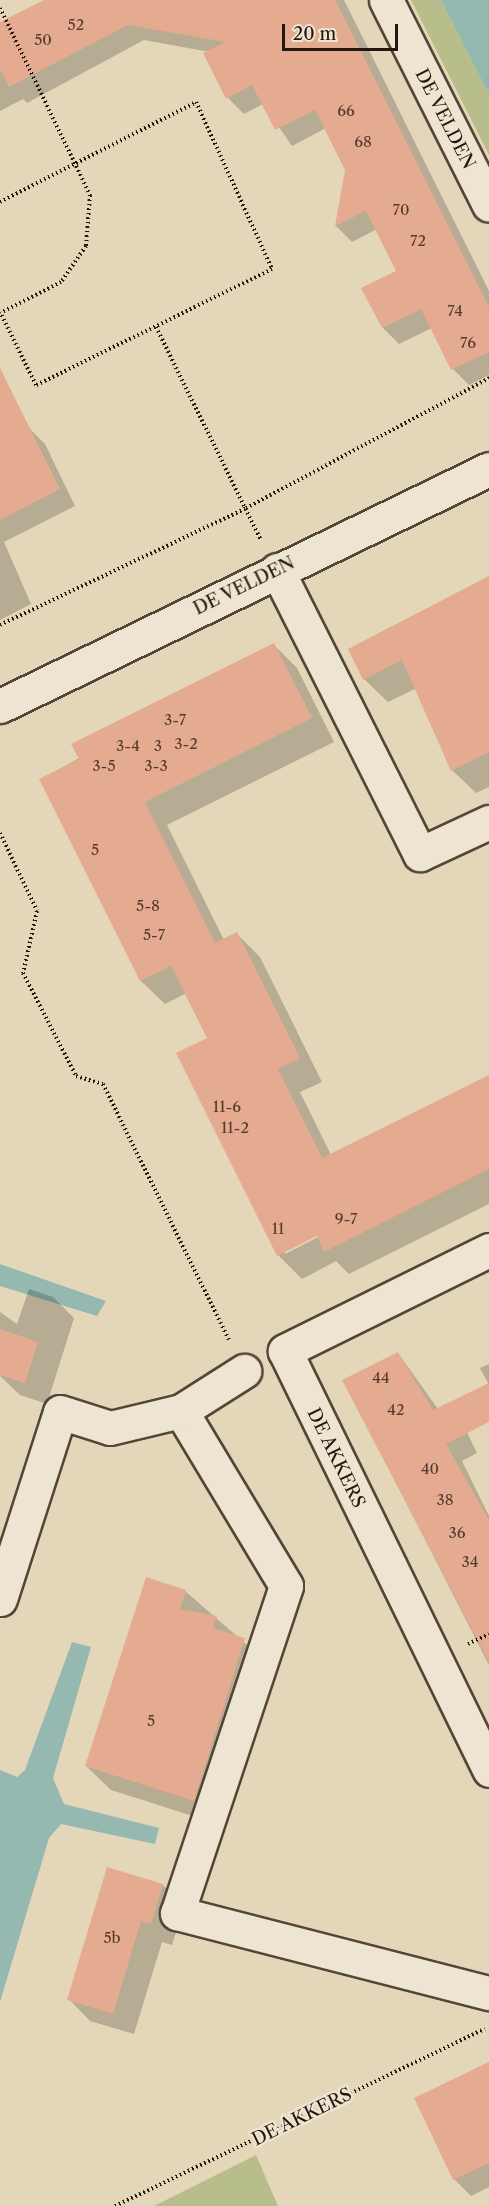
<!DOCTYPE html>
<style>
body{margin:0}
#map{position:relative;width:489px;height:2206px;overflow:hidden;background:#e4d6b8;font-family:"Libre Caslon Text",serif}
div>[style]{position:absolute}
.green>*{inset:0;background:#b8bd8c}
.water>*{inset:0;background:#95b9b0}
.shadow>*{inset:0;background:#0003}
.building>*{inset:0;background:#e5ab90}
.path>*{height:4px;margin-top:-2px;transform-origin:0;background:repeating-linear-gradient(90deg,#23160d 0 1.5px,transparent 0 4.5px)}
.roads{filter:drop-shadow(2px 0 #534638) drop-shadow(-2px 0 #534638) drop-shadow(0 2px #534638) drop-shadow(0 -2px #534638)}
.minor>*{height:33px;margin:-16.5px;padding:0 16.5px;transform-origin:16.5px;border-radius:16.5px;background:#ede4d1}
span{translate:-50% -50%;white-space:nowrap;text-align:center;line-height:1.15;-webkit-text-stroke:5px #ede4d1;paint-order:stroke}
.number-label{font-size:15px;color:#543b2e}
.number-label span{-webkit-text-stroke-width:0}
.street-label{font-size:18px;color:#23160d}
.scale{position:absolute;left:282px;top:24px;width:116px;height:27px;box-sizing:border-box;border:3px solid #23160d;border-top:0;padding-left:8px;font-size:18px;line-height:21px;white-space:nowrap;color:#23160d;-webkit-text-stroke:4px #ede4d1;paint-order:stroke}
</style>
<div id="map">
<div class="green">
<div style="clip-path:polygon(411px 0,441px 0,489px 95px,489px 155px)"></div>
<div style="clip-path:polygon(256px 2155px,278px 2206px,154px 2206px)"></div>
</div>
<div class="water">
<div style="clip-path:polygon(441px 0,489px 0,489px 95px)"></div>
<div style="clip-path:polygon(0 1264px,106px 1301px,97px 1316px,0 1286px)"></div>
<div style="clip-path:polygon(72px 1642px,91px 1647px,53px 1778px,64px 1804px,159px 1828px,155px 1844px,61px 1824px,49px 1838px,0 2002px,0 1770px,17px 1777px,25px 1770px)"></div>
</div>
<div class="shadow">
<div style="clip-path:polygon(47px 0,344px 0,489px 291px,489px 375px,469px 385px,453px 369px,432px 328px,399px 344px,383px 328px,363px 289px,398px 272px,377px 229px,352px 242px,336px 226px,346px 170px,326px 128px,292px 146px,263px 104px,244px 114px,228px 98px,210px 52px,144px 40px,27px 103px,23px 99px,0 111px,0 24px)"></div>
<div style="clip-path:polygon(29px 428px,45px 444px,75px 506px,4px 542px,31px 604px,0 620px,0 443px)"></div>
<div style="clip-path:polygon(489px 578px,489px 787px,476px 793px,452px 770px,417px 688px,388px 702px,364px 679px)"></div>
<div style="clip-path:polygon(evenodd,274px 645px,297px 668px,334px 742px,167px 825px,224px 940px,237px 934px,260px 957px,322px 1082px,300px 1092px,331px 1155px,489px 1077px,489px 1204px,349px 1274px,336px 1261px,302px 1279px,278px 1255px,178px 1054px,209px 1039px,187px 993px,165px 1004px,141px 981px,41px 780px,274px 645px,323px 1231px,324px 1234px,285px 1254px,285px 1250px,323px 1231px)"></div>
<div style="clip-path:polygon(29px 1289px,53px 1297px,74px 1318px,47px 1404px,20px 1395px,0 1376px,0 1312px,17px 1324px)"></div>
<div style="clip-path:polygon(398px 1353px,438px 1409px,462px 1422px,477px 1453px,462px 1461px,489px 1516px,489px 1665px,344px 1381px)"></div>
<div style="clip-path:polygon(489px 1364px,489px 1385px,480px 1368px)"></div>
<div style="clip-path:polygon(185px 1591px,269px 1664px,218px 1824px,111px 1790px,86px 1766px)"></div>
<div style="clip-path:polygon(163px 1885px,184px 1906px,172px 1945px,162px 1942px,134px 2034px,90px 2021px,69px 1999px)"></div>
<div style="clip-path:polygon(489px 2064px,489px 2187px,471px 2196px,454px 2179px)"></div>
</div>
<div class="building">
<div style="clip-path:polygon(44px 0,335px 0,489px 307px,489px 352px,451px 370px,421px 309px,382px 328px,361px 288px,396px 271px,366px 211px,335px 226px,345px 170px,315px 110px,275px 130px,252px 85px,226px 99px,203px 53px,225px 42px,128px 25px,9px 87px,0 69px,0 22px)"></div>
<div style="clip-path:polygon(0 368px,60px 489px,0 520px)"></div>
<div style="clip-path:polygon(489px 576px,489px 752px,451px 771px,402px 660px,363px 680px,348px 649px)"></div>
<div style="clip-path:polygon(274px 643px,312px 718px,145px 802px,215px 943px,237px 932px,300px 1058px,278px 1069px,322px 1158px,489px 1075px,489px 1169px,324px 1252px,317px 1236px,277px 1256px,176px 1053px,207px 1038px,171px 966px,140px 981px,39px 779px,79px 759px,71px 744px)"></div>
<div style="clip-path:polygon(0 1329px,38px 1342px,25px 1383px,0 1375px)"></div>
<div style="clip-path:polygon(398px 1352px,433px 1410px,489px 1383px,489px 1422px,446px 1444px,489px 1520px,489px 1662px,342px 1380px)"></div>
<div style="clip-path:polygon(146px 1577px,186px 1590px,180px 1609px,217px 1616px,213px 1628px,245px 1638px,194px 1801px,85px 1766px)"></div>
<div style="clip-path:polygon(107px 1867px,163px 1884px,151px 1924px,141px 1921px,113px 2014px,67px 2000px)"></div>
<div style="clip-path:polygon(489px 2062px,489px 2163px,453px 2180px,414px 2098px)"></div>
</div>
<div class="path">
<div style="left:0;top:8px;width:208px;rotate:64.3deg"></div>
<div style="left:90px;top:195px;width:51px;rotate:94.5deg"></div>
<div style="left:86px;top:246px;width:44px;rotate:124.8deg"></div>
<div style="left:61px;top:282px;width:68px;rotate:153.1deg"></div>
<div style="left:0;top:202px;width:220px;rotate:-27deg"></div>
<div style="left:196px;top:102px;width:183px;rotate:65.5deg"></div>
<div style="left:272px;top:269px;width:263px;rotate:153.8deg"></div>
<div style="left:36px;top:385px;width:81px;rotate:-116.3deg"></div>
<div style="left:156px;top:327px;width:237px;rotate:63.8deg"></div>
<div style="left:0;top:625px;width:272px;rotate:-25.4deg"></div>
<div style="left:246px;top:508px;width:276px;rotate:-28.1deg"></div>
<div style="left:0;top:833px;width:86px;rotate:64.6deg"></div>
<div style="left:37px;top:911px;width:64px;rotate:102.7deg"></div>
<div style="left:23px;top:973px;width:116px;rotate:62.8deg"></div>
<div style="left:76px;top:1076px;width:28px;rotate:17deg"></div>
<div style="left:103px;top:1084px;width:285px;rotate:63.8deg"></div>
<div style="left:468px;top:1644px;width:23px;rotate:-25deg"></div>
<div style="left:115px;top:2206px;width:410px;rotate:-25.6deg"></div>
</div>
<div class="roads">
<div class="minor">
<div style="left:386px;top:0;width:229px;rotate:63.3deg"></div>
<div style="left:277px;top:570px;width:318px;rotate:63.3deg"></div>
<div style="left:420px;top:854px;width:76px;rotate:-24.9deg"></div>
<div style="left:0;top:706px;width:543px;rotate:-25.86deg"></div>
<div style="left:489px;top:1250px;width:228px;rotate:153.7deg"></div>
<div style="left:285px;top:1351px;width:466px;rotate:64deg"></div>
<div style="left:181px;top:1411px;width:204px;rotate:59deg"></div>
<div style="left:286px;top:1586px;width:345px;rotate:108.4deg"></div>
<div style="left:177px;top:1913px;width:322px;rotate:14.4deg"></div>
<div style="left:0;top:1599px;width:196px;rotate:-72.2deg"></div>
<div style="left:60px;top:1412px;width:52px;rotate:17.7deg"></div>
<div style="left:110px;top:1428px;width:73px;rotate:-13.5deg"></div>
<div style="left:181px;top:1411px;width:75px;rotate:-32.4deg"></div>
</div>
</div>
<div class="number-label">
<span style="left:76px;top:25px">52</span>
<span style="left:43px;top:40px">50</span>
<span style="left:346px;top:111px">66</span>
<span style="left:363px;top:142px">68</span>
<span style="left:401px;top:210px">70</span>
<span style="left:418px;top:241px">72</span>
<span style="left:455px;top:311px">74</span>
<span style="left:468px;top:343px">76</span>
<span style="left:175px;top:720px">3-7</span>
<span style="left:186px;top:744px">3-2</span>
<span style="left:128px;top:746px">3-4</span>
<span style="left:158px;top:746px">3</span>
<span style="left:104px;top:766px">3-5</span>
<span style="left:156px;top:766px">3-3</span>
<span style="left:95px;top:850px">5</span>
<span style="left:148px;top:906px">5-8</span>
<span style="left:154px;top:935px">5-7</span>
<span style="left:227px;top:1107px">11-6</span>
<span style="left:235px;top:1128px">11-2</span>
<span style="left:346px;top:1219px">9-7</span>
<span style="left:278px;top:1229px">11</span>
<span style="left:381px;top:1378px">44</span>
<span style="left:396px;top:1410px">42</span>
<span style="left:430px;top:1469px">40</span>
<span style="left:445px;top:1500px">38</span>
<span style="left:457px;top:1533px">36</span>
<span style="left:470px;top:1562px">34</span>
<span style="left:151px;top:1721px">5</span>
<span style="left:112px;top:1938px">5b</span>
</div>
<div class="street-label">
<span style="left:445px;top:119px;rotate:63deg">DE VELDEN</span>
<span style="left:244px;top:586px;rotate:-26deg">DE VELDEN</span>
<span style="left:336px;top:1458px;rotate:64deg">DE AKKERS</span>
<span style="left:302px;top:2117px;rotate:-26deg">DE AKKERS</span>
</div>
<div class="scale">20 m</div>
</div>
